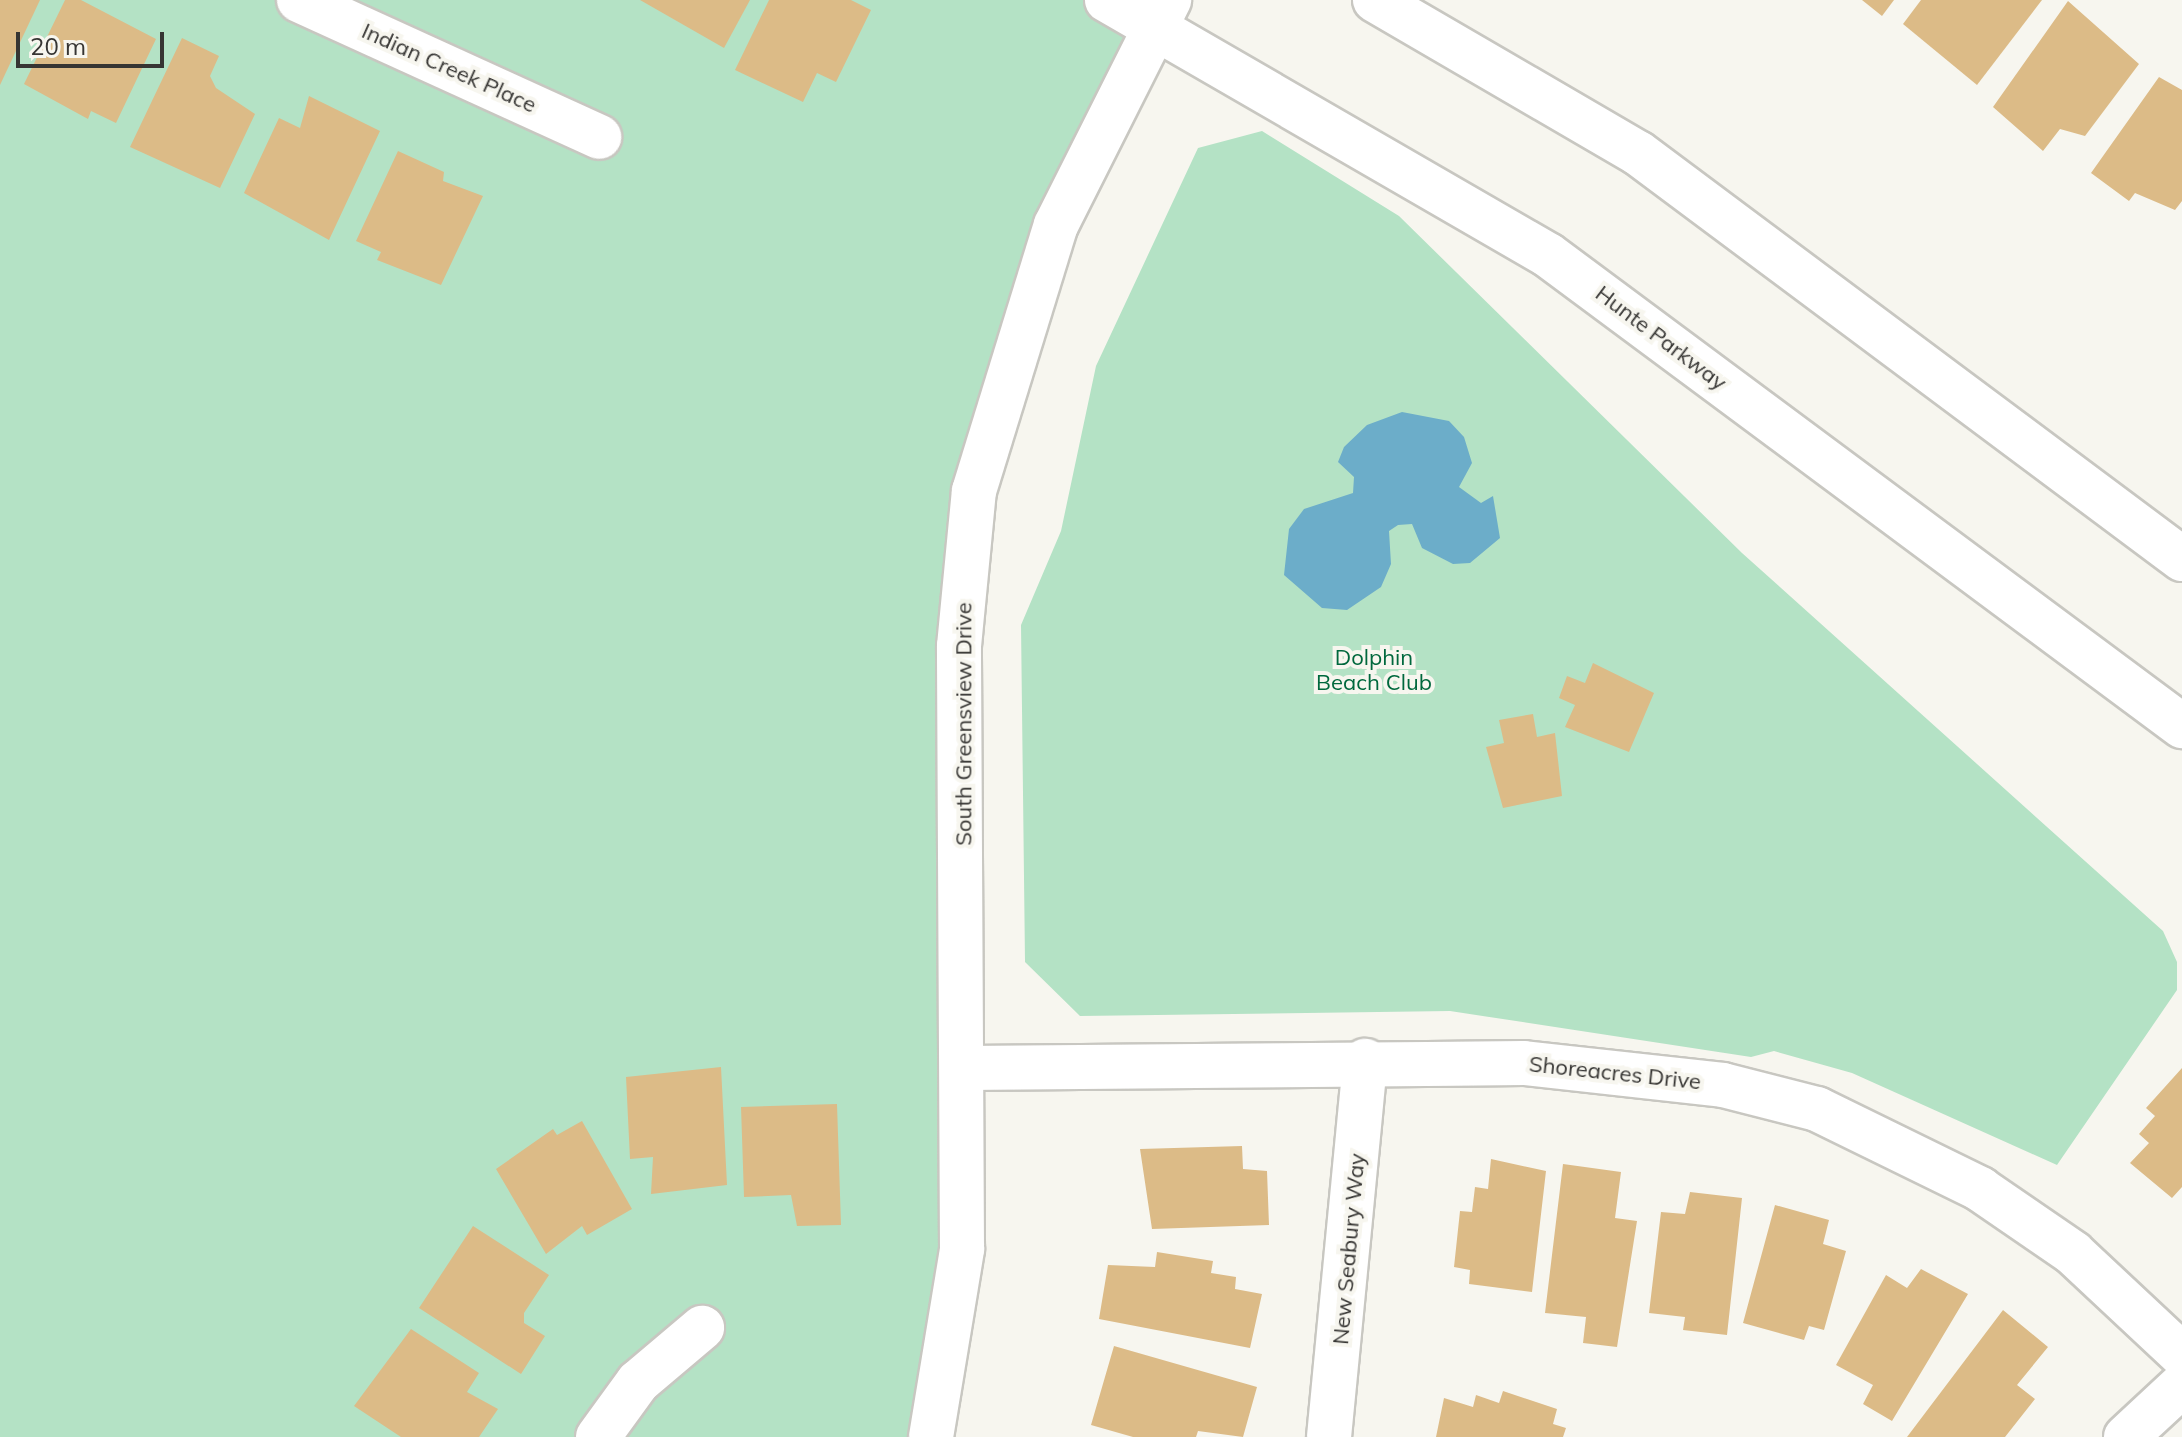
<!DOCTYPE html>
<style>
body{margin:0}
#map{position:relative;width:2182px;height:1437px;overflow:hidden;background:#f7f6ef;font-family:Mulish,sans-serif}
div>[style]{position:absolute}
.green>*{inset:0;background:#b4e2c5}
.water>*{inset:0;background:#6cadc9}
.building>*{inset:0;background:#dcbb87}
.roads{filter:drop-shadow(2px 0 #c8c7c1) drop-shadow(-2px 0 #c8c7c1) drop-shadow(0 2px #c8c7c1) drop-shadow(0 -2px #c8c7c1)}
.minor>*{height:44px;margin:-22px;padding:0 22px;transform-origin:22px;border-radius:22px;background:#fff}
.major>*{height:44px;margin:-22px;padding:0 22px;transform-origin:22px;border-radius:22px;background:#fff}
span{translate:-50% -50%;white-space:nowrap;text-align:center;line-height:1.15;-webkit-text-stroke:8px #f7f6ef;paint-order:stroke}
.street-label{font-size:22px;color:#363533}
.park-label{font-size:22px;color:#00683d}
.scale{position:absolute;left:16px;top:32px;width:148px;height:36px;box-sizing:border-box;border:4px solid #363533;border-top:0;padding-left:10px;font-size:24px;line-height:28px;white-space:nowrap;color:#363533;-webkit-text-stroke:6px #f7f6ef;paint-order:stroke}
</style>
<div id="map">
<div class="green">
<div style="clip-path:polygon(0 0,1143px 0,982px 483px,969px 830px,928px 1437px,0 1437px)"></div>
<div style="clip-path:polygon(1262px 131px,1399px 216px,1742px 553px,2163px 931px,2177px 962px,2177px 990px,2057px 1165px,1852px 1073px,1774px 1051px,1751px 1057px,1450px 1011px,1080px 1016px,1025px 962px,1021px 625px,1061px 531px,1096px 366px,1198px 148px)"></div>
</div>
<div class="water">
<div style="clip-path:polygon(1402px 412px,1449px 421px,1464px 437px,1472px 463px,1459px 487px,1481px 503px,1493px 496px,1500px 538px,1470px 563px,1453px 564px,1422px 548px,1412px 524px,1398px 525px,1389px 531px,1391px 564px,1381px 587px,1347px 610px,1322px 608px,1284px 575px,1289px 529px,1304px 509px,1353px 493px,1354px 477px,1338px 462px,1344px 447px,1367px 425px)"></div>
</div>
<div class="building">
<div style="clip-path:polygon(0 0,40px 0,0 85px)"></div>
<div style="clip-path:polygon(65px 0,81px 0,156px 39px,116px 123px,91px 111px,88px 119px,24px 84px)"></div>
<div style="clip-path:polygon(640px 0,750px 0,724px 48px)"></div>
<div style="clip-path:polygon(769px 0,851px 0,871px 10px,836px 82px,817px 73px,803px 102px,735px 70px)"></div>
<div style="clip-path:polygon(1862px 0,1894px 0,1882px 16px)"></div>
<div style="clip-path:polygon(1921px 0,2042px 0,1977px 85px,1903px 24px)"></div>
<div style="clip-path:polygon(2068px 1px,2139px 64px,2085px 136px,2060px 129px,2043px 151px,1993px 107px)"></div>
<div style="clip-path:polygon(182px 38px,219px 56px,210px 76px,216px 88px,255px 114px,220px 188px,130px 147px)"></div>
<div style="clip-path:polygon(2159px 77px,2182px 90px,2182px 201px,2175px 210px,2135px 193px,2129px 201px,2091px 173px)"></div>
<div style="clip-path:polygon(309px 96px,380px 131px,329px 240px,244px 193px,279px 118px,300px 128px)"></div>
<div style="clip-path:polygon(398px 151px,444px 172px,443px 181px,483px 196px,441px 285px,377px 260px,381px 252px,356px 241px)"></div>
<div style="clip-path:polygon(1593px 663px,1654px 693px,1629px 752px,1565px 727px,1575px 705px,1559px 698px,1567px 676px,1585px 683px)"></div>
<div style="clip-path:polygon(1533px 714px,1537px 737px,1555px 733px,1562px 796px,1503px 808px,1486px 747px,1504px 743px,1499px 720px)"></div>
<div style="clip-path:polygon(721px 1067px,727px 1185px,651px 1194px,653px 1157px,630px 1159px,626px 1077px)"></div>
<div style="clip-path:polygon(2182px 1068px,2182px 1187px,2172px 1198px,2130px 1163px,2149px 1143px,2139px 1134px,2155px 1116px,2146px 1108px)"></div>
<div style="clip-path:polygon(837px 1104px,841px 1225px,797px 1226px,791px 1195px,744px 1197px,741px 1107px)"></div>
<div style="clip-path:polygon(582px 1121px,632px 1209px,587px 1235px,582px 1226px,546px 1254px,496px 1169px,553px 1129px,557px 1135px)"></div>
<div style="clip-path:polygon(1242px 1146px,1243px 1169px,1267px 1171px,1269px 1225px,1152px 1229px,1140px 1149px)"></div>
<div style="clip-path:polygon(1491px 1159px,1546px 1171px,1532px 1292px,1469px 1284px,1470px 1270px,1454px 1267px,1460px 1211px,1472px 1212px,1475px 1187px,1488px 1189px)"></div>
<div style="clip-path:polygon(1563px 1164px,1621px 1172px,1615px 1218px,1637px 1221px,1617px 1347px,1583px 1343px,1586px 1317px,1545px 1313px)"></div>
<div style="clip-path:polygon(1690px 1192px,1742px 1198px,1727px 1335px,1683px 1330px,1685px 1317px,1649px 1313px,1661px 1212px,1685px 1214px)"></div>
<div style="clip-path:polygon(1775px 1205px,1829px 1220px,1823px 1244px,1846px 1251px,1824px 1330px,1809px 1326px,1804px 1340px,1743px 1323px)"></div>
<div style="clip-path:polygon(473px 1226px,549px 1275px,524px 1313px,524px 1323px,545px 1336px,521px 1374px,419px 1308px)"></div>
<div style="clip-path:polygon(1157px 1252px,1213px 1261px,1211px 1273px,1236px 1277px,1235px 1289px,1262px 1294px,1250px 1348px,1099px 1319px,1108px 1265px,1155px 1267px)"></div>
<div style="clip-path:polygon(1921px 1269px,1968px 1294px,1892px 1421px,1863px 1404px,1873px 1385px,1836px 1365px,1886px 1275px,1907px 1288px)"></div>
<div style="clip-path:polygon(2003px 1310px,2048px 1347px,2017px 1385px,2035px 1399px,2005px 1437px,1907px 1437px)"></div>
<div style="clip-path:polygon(411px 1329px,479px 1373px,467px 1392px,498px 1409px,479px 1437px,401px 1437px,354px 1406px)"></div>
<div style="clip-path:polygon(1114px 1346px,1257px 1387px,1243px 1437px,1198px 1431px,1196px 1437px,1133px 1437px,1091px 1425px)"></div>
<div style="clip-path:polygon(1503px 1391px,1557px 1409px,1553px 1424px,1566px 1428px,1563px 1437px,1436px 1437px,1444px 1398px,1473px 1407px,1476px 1395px,1499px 1403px)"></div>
</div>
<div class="roads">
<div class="minor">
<div style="left:299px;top:0;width:330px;rotate:24.5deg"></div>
<div style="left:966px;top:1068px;width:558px;rotate:-0.51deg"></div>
<div style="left:1524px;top:1063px;width:200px;rotate:6.3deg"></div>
<div style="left:1723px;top:1085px;width:97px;rotate:14.3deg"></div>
<div style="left:1817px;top:1109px;width:182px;rotate:26.1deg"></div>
<div style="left:1980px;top:1189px;width:113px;rotate:34.5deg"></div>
<div style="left:2073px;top:1253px;width:149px;rotate:43.1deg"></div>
<div style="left:598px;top:1437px;width:68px;rotate:-54deg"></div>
<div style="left:638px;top:1382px;width:84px;rotate:-40.2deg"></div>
<div style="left:931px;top:1437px;width:191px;rotate:-80.6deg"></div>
<div style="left:962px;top:1249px;width:603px;rotate:-90.29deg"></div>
<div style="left:959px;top:646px;width:156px;rotate:-84.5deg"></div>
<div style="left:974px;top:491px;width:278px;rotate:-72.9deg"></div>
<div style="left:1056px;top:225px;width:252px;rotate:-63.3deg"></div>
<div style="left:1329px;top:1437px;width:378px;rotate:-84.5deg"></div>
<div style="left:2126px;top:1437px;width:76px;rotate:-42.9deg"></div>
</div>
<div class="major">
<div style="left:1107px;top:0;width:509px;rotate:30.04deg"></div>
<div style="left:1548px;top:255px;width:790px;rotate:36.61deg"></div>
<div style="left:1375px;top:0;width:304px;rotate:30.2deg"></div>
<div style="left:1638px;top:153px;width:679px;rotate:36.73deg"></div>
</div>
</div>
<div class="street-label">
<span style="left:449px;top:68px;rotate:24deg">Indian Creek Place</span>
<span style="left:1661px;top:338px;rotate:37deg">Hunte Parkway</span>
<span style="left:964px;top:724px;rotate:-90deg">South Greensview Drive</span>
<span style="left:1615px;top:1073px;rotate:6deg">Shoreacres Drive</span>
<span style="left:1349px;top:1249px;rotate:-85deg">New Seabury Way</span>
</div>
<div class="park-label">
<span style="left:1374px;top:670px">Dolphin<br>Beach Club</span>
</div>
<div class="scale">20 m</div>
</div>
